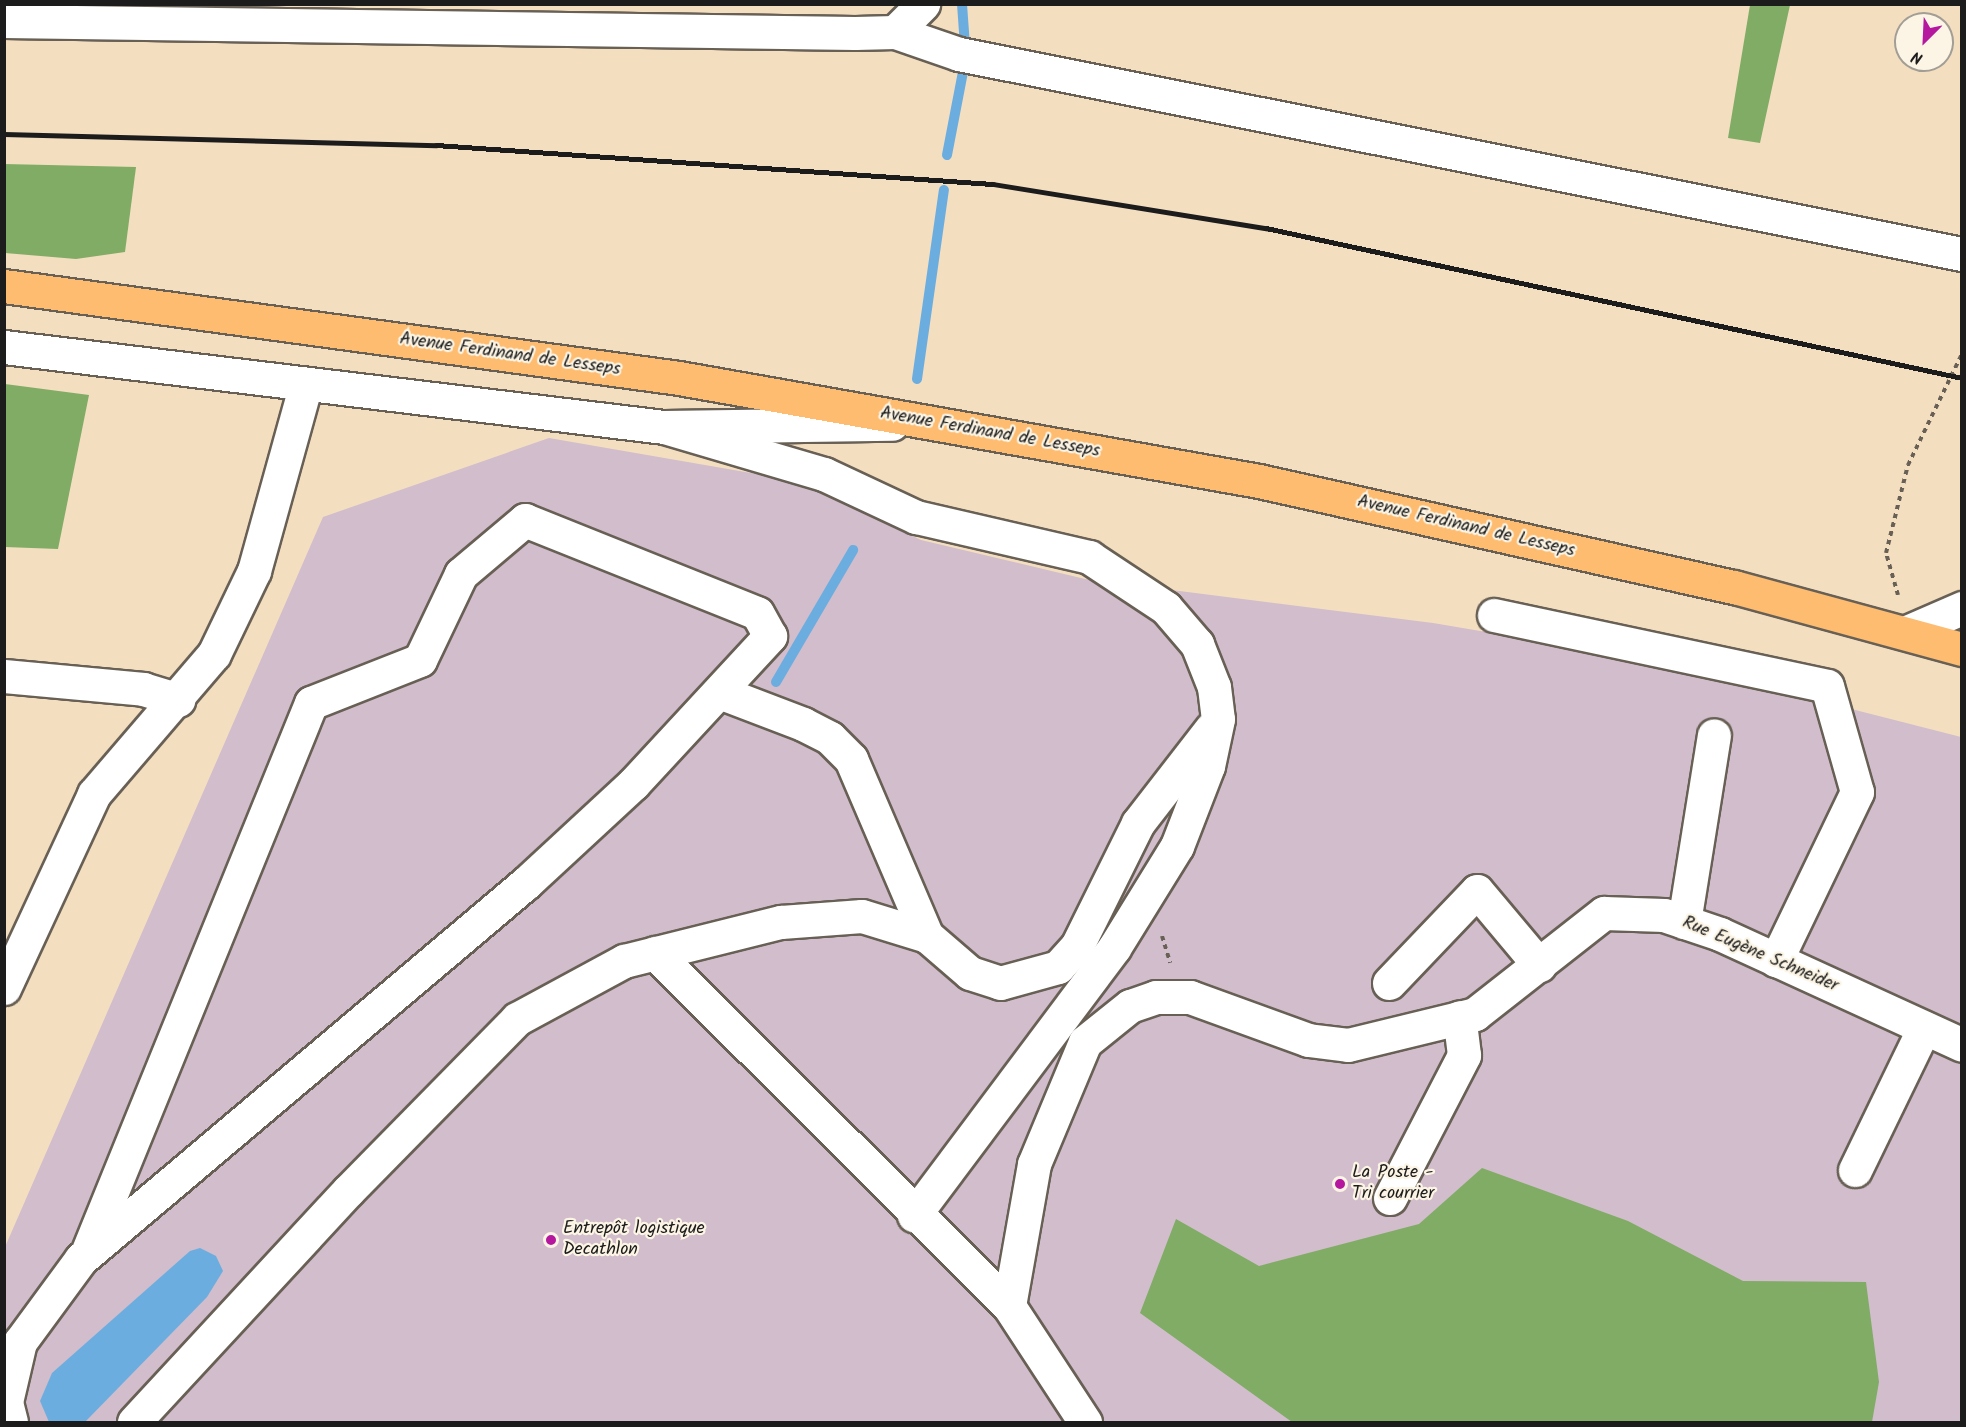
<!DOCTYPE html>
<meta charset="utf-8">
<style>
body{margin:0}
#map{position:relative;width:1966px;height:1427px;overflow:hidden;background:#f4dec0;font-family:Kalam,sans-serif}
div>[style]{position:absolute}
.industrial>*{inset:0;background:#d1bdcb}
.forest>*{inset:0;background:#80ac65}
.water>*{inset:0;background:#6cade0}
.stream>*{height:10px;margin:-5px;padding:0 5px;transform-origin:5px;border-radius:5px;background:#6cade0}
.path>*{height:4px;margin-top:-2px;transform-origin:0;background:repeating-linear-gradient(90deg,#686055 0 4.5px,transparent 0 9px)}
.roads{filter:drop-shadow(2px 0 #686055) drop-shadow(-2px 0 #686055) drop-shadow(0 2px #686055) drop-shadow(0 -2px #686055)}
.minor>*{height:33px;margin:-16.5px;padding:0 16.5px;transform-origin:16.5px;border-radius:16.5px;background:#fff}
.major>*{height:33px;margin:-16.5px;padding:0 16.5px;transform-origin:16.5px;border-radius:16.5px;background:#fdbc70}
.rail>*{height:4.5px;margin:-2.25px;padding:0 2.25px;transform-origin:2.25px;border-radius:2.25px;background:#1c1c1c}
.dots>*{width:16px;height:16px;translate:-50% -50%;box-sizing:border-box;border:3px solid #fcf5e5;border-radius:50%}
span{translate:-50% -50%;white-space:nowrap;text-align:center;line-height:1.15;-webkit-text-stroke:4.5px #fcf5e5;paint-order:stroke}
.street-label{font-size:18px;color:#1c1c1c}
.poi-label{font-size:18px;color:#1c1c1c}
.left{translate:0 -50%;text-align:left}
.frame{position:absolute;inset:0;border:6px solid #1c1c1c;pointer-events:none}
.north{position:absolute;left:1894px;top:12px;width:60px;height:60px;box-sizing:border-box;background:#fcf5e5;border:2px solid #a29e95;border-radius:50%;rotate:204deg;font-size:16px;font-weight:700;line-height:24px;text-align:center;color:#1c1c1c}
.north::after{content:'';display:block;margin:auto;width:21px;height:27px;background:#b5179e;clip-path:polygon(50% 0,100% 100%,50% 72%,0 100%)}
</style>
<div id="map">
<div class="industrial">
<div style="clip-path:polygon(549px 438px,798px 481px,921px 540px,1085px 579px,1433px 623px,1675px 664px,1961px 737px,1961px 1422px,5px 1422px,5px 1247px,323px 517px)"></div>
</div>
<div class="forest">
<div style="clip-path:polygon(1750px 5px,1790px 5px,1760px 143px,1728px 138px)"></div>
<div style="clip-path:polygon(4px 164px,136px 167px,125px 252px,76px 259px,5px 253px)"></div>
<div style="clip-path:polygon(5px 384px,89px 395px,58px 549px,5px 547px)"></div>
<div style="clip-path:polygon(1482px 1168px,1628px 1221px,1743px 1281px,1866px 1282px,1879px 1382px,1872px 1422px,1292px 1422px,1140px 1313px,1176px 1219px,1259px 1266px,1419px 1224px)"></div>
</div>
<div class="water">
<div style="clip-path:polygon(200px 1248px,216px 1256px,223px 1271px,207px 1297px,85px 1422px,49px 1422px,40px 1401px,52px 1373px,190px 1251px)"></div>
</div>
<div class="stream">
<div style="left:962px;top:4px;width:42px;rotate:85.9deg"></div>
<div style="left:947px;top:155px;width:85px;rotate:-79.1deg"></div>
<div style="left:917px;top:379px;width:191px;rotate:-81.9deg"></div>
<div style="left:776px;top:682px;width:153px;rotate:-59.7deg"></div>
</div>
<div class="path">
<div style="left:1898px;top:595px;width:44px;rotate:-105.9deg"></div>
<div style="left:1886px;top:553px;width:91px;rotate:-76deg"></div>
<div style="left:1908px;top:465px;width:123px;rotate:-64.1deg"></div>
<div style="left:1162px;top:936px;width:28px;rotate:73deg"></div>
</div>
<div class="roads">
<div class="minor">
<div style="left:4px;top:21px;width:851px;rotate:0.81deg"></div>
<div style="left:855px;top:33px;width:40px;rotate:-1.4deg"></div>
<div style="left:895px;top:32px;width:40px;rotate:-45deg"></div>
<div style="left:895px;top:32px;width:68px;rotate:19deg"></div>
<div style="left:959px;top:54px;width:1023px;rotate:11.28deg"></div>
<div style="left:4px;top:347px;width:665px;rotate:6.91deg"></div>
<div style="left:664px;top:427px;width:228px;rotate:-0.8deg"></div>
<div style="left:664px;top:427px;width:167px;rotate:16.4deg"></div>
<div style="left:824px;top:474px;width:102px;rotate:25.1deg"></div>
<div style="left:916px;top:517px;width:178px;rotate:13deg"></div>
<div style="left:1089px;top:557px;width:92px;rotate:33.5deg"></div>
<div style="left:1166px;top:608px;width:48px;rotate:49.3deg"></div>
<div style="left:1197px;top:644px;width:46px;rotate:68.4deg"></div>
<div style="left:1214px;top:687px;width:32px;rotate:83deg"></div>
<div style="left:1218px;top:719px;width:48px;rotate:102deg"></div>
<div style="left:1208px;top:766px;width:86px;rotate:111.2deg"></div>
<div style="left:1177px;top:846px;width:120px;rotate:121.7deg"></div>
<div style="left:1114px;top:948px;width:334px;rotate:126.8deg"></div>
<div style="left:1494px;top:615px;width:340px;rotate:12deg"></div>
<div style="left:1827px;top:686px;width:110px;rotate:74.2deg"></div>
<div style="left:1857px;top:792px;width:187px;rotate:115.7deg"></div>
<div style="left:1909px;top:631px;width:58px;rotate:-23.5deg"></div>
<div style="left:4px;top:676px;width:140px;rotate:5.3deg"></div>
<div style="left:143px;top:689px;width:37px;rotate:17deg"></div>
<div style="left:722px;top:693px;width:87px;rotate:20.9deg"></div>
<div style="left:803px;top:724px;width:30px;rotate:27deg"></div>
<div style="left:830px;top:738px;width:30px;rotate:45deg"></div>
<div style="left:851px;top:759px;width:193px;rotate:66.8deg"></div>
<div style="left:927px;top:936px;width:57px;rotate:40.7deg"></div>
<div style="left:970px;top:973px;width:32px;rotate:18deg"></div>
<div style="left:1000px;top:983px;width:60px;rotate:-15.4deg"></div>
<div style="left:1058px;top:967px;width:28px;rotate:-48deg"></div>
<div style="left:1077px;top:946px;width:137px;rotate:-63.6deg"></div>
<div style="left:1138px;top:823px;width:119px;rotate:-52.2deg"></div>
<div style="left:1684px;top:922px;width:189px;rotate:-80.9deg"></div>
<div style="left:655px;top:953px;width:500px;rotate:44.9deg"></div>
<div style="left:1009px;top:1306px;width:139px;rotate:56.8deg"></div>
<div style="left:1389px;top:983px;width:127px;rotate:-46.3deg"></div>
<div style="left:1477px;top:891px;width:97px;rotate:50deg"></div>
<div style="left:4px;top:988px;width:214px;rotate:-65.1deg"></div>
<div style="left:94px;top:794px;width:184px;rotate:-49.4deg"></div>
<div style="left:214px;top:654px;width:92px;rotate:-64.3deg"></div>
<div style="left:254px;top:571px;width:194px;rotate:-74.5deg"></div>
<div style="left:1855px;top:1170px;width:158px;rotate:-64.1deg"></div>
<div style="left:1390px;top:1198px;width:161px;rotate:-62.6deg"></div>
<div style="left:1464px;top:1055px;width:38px;rotate:-97deg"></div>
<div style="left:1009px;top:1306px;width:144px;rotate:-80deg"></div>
<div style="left:1034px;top:1164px;width:132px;rotate:-67.3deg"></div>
<div style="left:1085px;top:1042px;width:58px;rotate:-38.7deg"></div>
<div style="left:1130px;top:1006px;width:28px;rotate:-19deg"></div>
<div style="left:1156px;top:997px;width:34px"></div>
<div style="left:1190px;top:997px;width:126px;rotate:20deg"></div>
<div style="left:1308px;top:1040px;width:40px;rotate:7.1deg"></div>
<div style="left:1348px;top:1045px;width:131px;rotate:-13.7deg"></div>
<div style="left:1475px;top:1014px;width:164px;rotate:-38.1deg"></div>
<div style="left:1604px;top:913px;width:60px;rotate:1.9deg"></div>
<div style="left:1664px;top:915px;width:59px;rotate:18.7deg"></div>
<div style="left:1720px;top:934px;width:266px;rotate:24.6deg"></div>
<div style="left:11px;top:1422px;width:21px;rotate:-104deg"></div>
<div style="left:6px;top:1402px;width:62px;rotate:-76.9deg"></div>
<div style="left:20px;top:1342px;width:103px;rotate:-53.7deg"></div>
<div style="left:81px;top:1259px;width:583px;rotate:-40.2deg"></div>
<div style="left:526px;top:883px;width:146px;rotate:-42.8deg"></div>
<div style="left:633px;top:784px;width:202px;rotate:-47.2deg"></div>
<div style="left:770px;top:636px;width:26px;rotate:-119deg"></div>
<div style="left:757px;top:613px;width:250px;rotate:-158.2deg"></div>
<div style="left:525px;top:520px;width:84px;rotate:139.8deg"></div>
<div style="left:461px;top:574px;width:95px;rotate:115.5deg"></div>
<div style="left:420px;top:660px;width:117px;rotate:158.5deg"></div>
<div style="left:311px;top:703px;width:594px;rotate:112.16deg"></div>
<div style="left:134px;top:1422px;width:316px;rotate:-47.2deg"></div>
<div style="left:349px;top:1190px;width:240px;rotate:-45.5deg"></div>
<div style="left:517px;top:1019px;width:122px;rotate:-28.5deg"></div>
<div style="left:624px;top:961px;width:162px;rotate:-14deg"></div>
<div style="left:781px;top:922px;width:81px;rotate:-4.2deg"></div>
<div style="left:862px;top:916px;width:68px;rotate:17.1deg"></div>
</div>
<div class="major">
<div style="left:4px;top:286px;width:681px;rotate:7.76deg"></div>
<div style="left:679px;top:378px;width:589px;rotate:10.07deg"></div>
<div style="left:1259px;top:481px;width:487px;rotate:12.6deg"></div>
<div style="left:1734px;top:587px;width:236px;rotate:15.2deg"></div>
</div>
</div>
<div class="rail">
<div style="left:4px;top:134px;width:432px;rotate:1.5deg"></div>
<div style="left:436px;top:145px;width:558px;rotate:4.01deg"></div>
<div style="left:993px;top:184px;width:277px;rotate:9.2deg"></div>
<div style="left:1266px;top:228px;width:712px;rotate:12.16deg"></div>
</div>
<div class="dots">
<div style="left:1340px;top:1184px;background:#b5179e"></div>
<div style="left:551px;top:1240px;background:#b5179e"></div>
</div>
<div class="street-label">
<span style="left:510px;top:355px;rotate:8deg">Avenue Ferdinand de Lesseps</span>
<span style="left:990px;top:433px;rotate:10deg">Avenue Ferdinand de Lesseps</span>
<span style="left:1466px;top:527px;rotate:13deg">Avenue Ferdinand de Lesseps</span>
<span style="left:1760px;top:955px;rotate:23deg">Rue Eugène Schneider</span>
</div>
<div class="poi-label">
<span class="left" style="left:1352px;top:1184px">La Poste -<br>Tri courrier</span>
<span class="left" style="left:563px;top:1240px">Entrepôt logistique<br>Decathlon</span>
</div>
<div class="frame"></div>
<div class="north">N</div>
</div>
